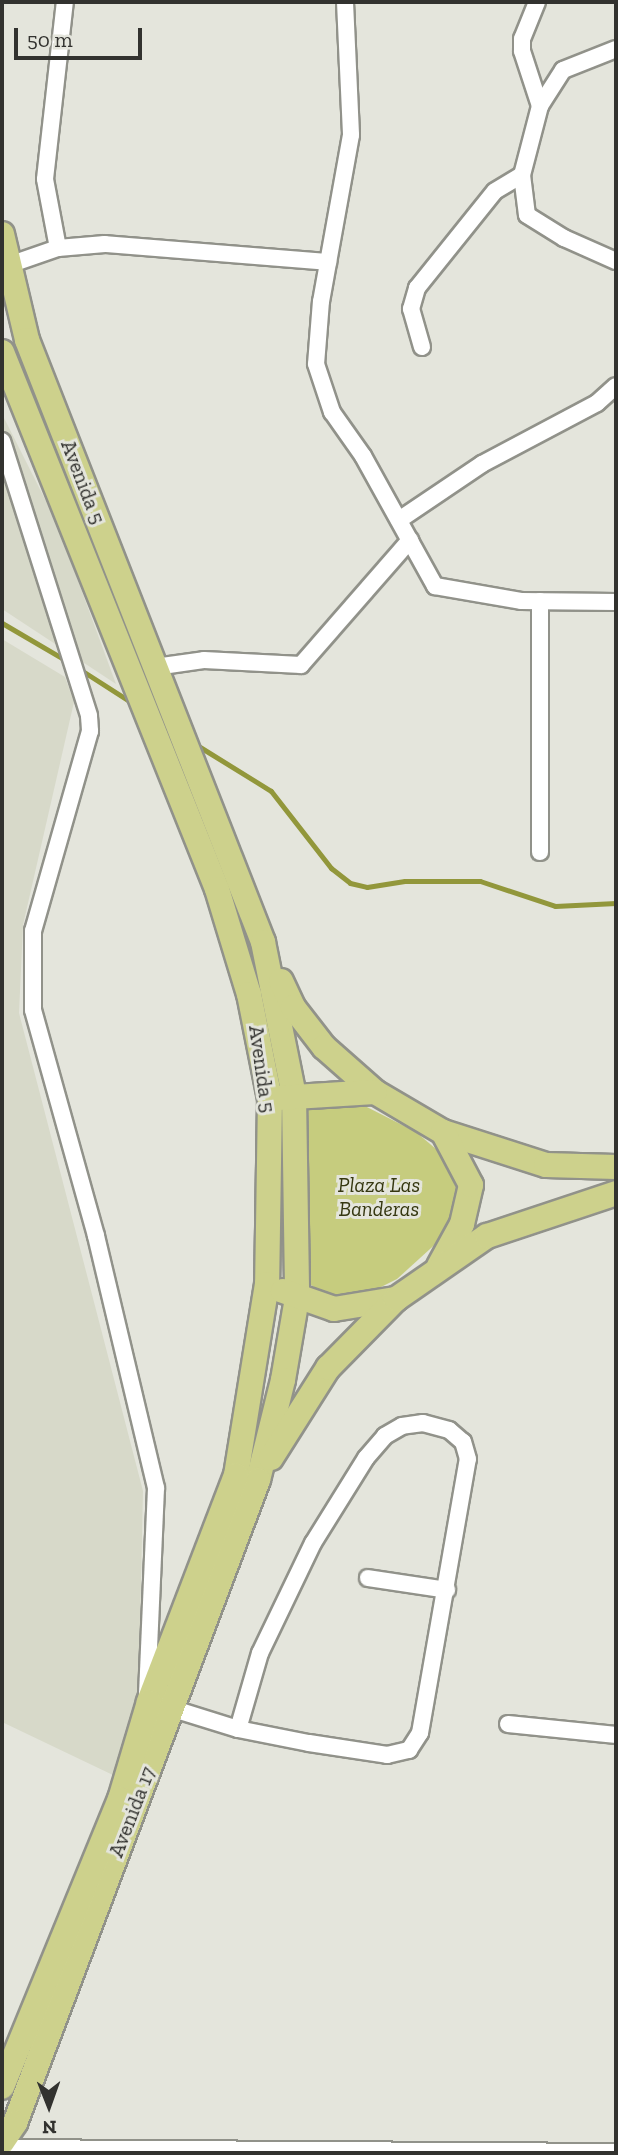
<!DOCTYPE html>
<style>
body{margin:0}
#map{position:relative;width:618px;height:2155px;overflow:hidden;background:#e4e5dc;font-family:"Zilla Slab",serif}
div>[style]{position:absolute}
.built>*{inset:0;background:#d7d9c9}
.green>*{inset:0;background:#c6cc7e}
.stream>*{height:5px;margin:-2.5px;padding:0 2.5px;transform-origin:2.5px;border-radius:2.5px;background:#92973b}
.roads{filter:drop-shadow(2px 0 #91928a) drop-shadow(-2px 0 #91928a) drop-shadow(0 2px #91928a) drop-shadow(0 -2px #91928a)}
.street>*{height:16px;margin:-8px;padding:0 8px;transform-origin:8px;border-radius:8px;background:#fff}
.primary>*{height:24px;margin:-12px;padding:0 12px;transform-origin:12px;border-radius:12px;background:#cdd18c}
span{translate:-50% -50%;white-space:nowrap;text-align:center;line-height:1.15;-webkit-text-stroke:6px #e4e5dc;paint-order:stroke}
.street-label{font-size:21px;color:#32322f}
.park-label{font-size:21px;color:#353710;font-style:italic}
.frame{position:absolute;inset:0;border:4px solid #32322f;pointer-events:none}
.north{position:absolute;left:14px;top:2071px;width:70px;height:70px;-webkit-text-stroke:5px #e4e5dc;paint-order:stroke;rotate:179deg;font-size:19px;font-weight:700;line-height:28px;text-align:center;color:#32322f}
.north::after{content:'';display:block;margin:auto;width:24px;height:32px;background:#32322f;clip-path:polygon(50% 0,100% 100%,50% 72%,0 100%)}
.scale{position:absolute;left:14px;top:28px;width:128px;height:32px;box-sizing:border-box;border:4px solid #32322f;border-top:0;padding-left:9px;font-size:21px;line-height:24px;white-space:nowrap;color:#32322f;-webkit-text-stroke:5px #e4e5dc;paint-order:stroke}
</style>
<div id="map">
<div class="built">
<div style="clip-path:polygon(2px 414px,56px 521px,116px 684px,2px 609px)"></div>
<div style="clip-path:polygon(2px 639px,65px 677px,74px 702px,23px 925px,19px 1013px,143px 1491px,138px 1718px,115px 1776px,2px 1722px)"></div>
</div>
<div class="green">
<div style="clip-path:polygon(359px 1103px,416px 1132px,443px 1155px,459px 1195px,452px 1229px,397px 1279px,363px 1296px,331px 1298px,308px 1283px,305px 1104px)"></div>
</div>
<div class="stream">
<div style="left:2px;top:623px;width:69px;rotate:30.3deg"></div>
<div style="left:84px;top:672px;width:59px;rotate:32.6deg"></div>
<div style="left:195px;top:744px;width:89px;rotate:31.7deg"></div>
<div style="left:271px;top:791px;width:98px;rotate:52.1deg"></div>
<div style="left:331px;top:868px;width:24px;rotate:38deg"></div>
<div style="left:350px;top:883px;width:17px;rotate:13deg"></div>
<div style="left:367px;top:887px;width:38px;rotate:-9deg"></div>
<div style="left:405px;top:881px;width:75px"></div>
<div style="left:480px;top:881px;width:79px;rotate:18.4deg"></div>
<div style="left:555px;top:906px;width:61px;rotate:-2.8deg"></div>
</div>
<div class="roads">
<div class="street">
<div style="left:345px;top:2px;width:133px;rotate:87.4deg"></div>
<div style="left:351px;top:135px;width:169px;rotate:100.2deg"></div>
<div style="left:321px;top:301px;width:63px;rotate:94.5deg"></div>
<div style="left:316px;top:364px;width:51px;rotate:71.6deg"></div>
<div style="left:332px;top:412px;width:54px;rotate:54.8deg"></div>
<div style="left:363px;top:456px;width:149px;rotate:61deg"></div>
<div style="left:435px;top:586px;width:87px;rotate:9.9deg"></div>
<div style="left:521px;top:601px;width:95px;rotate:0.6deg"></div>
<div style="left:537px;top:2px;width:40px;rotate:112deg"></div>
<div style="left:522px;top:39px;width:12px;rotate:90deg"></div>
<div style="left:522px;top:51px;width:58px;rotate:71.9deg"></div>
<div style="left:616px;top:49px;width:57px;rotate:158.4deg"></div>
<div style="left:563px;top:70px;width:43px;rotate:122.6deg"></div>
<div style="left:540px;top:106px;width:71px;rotate:104.6deg"></div>
<div style="left:522px;top:175px;width:40px;rotate:82.9deg"></div>
<div style="left:527px;top:215px;width:44px;rotate:31.9deg"></div>
<div style="left:564px;top:238px;width:57px;rotate:23.9deg"></div>
<div style="left:58px;top:248px;width:70px;rotate:-100.7deg"></div>
<div style="left:45px;top:179px;width:178px;rotate:-83.6deg"></div>
<div style="left:3px;top:267px;width:58px;rotate:-19.1deg"></div>
<div style="left:58px;top:248px;width:47px;rotate:-4.9deg"></div>
<div style="left:105px;top:244px;width:224px;rotate:4.6deg"></div>
<div style="left:422px;top:347px;width:40px;rotate:-106deg"></div>
<div style="left:411px;top:309px;width:22px;rotate:-74deg"></div>
<div style="left:417px;top:288px;width:124px;rotate:-51.2deg"></div>
<div style="left:495px;top:191px;width:31px;rotate:-31deg"></div>
<div style="left:2px;top:441px;width:288px;rotate:72.4deg"></div>
<div style="left:89px;top:716px;width:15px;rotate:86deg"></div>
<div style="left:90px;top:731px;width:208px;rotate:105.9deg"></div>
<div style="left:33px;top:931px;width:79px;rotate:90deg"></div>
<div style="left:33px;top:1010px;width:235px;rotate:74.4deg"></div>
<div style="left:96px;top:1236px;width:259px;rotate:76.6deg"></div>
<div style="left:156px;top:1488px;width:207px;rotate:92.5deg"></div>
<div style="left:399px;top:520px;width:100px;rotate:-34deg"></div>
<div style="left:482px;top:464px;width:130px;rotate:-27.9deg"></div>
<div style="left:597px;top:403px;width:25px;rotate:-42deg"></div>
<div style="left:155px;top:667px;width:49px;rotate:-8.1deg"></div>
<div style="left:204px;top:660px;width:97px;rotate:3deg"></div>
<div style="left:301px;top:665px;width:166px;rotate:-48.9deg"></div>
<div style="left:540px;top:852px;width:251px;rotate:-90deg"></div>
<div style="left:368px;top:1578px;width:80px;rotate:8.6deg"></div>
<div style="left:164px;top:1706px;width:77px;rotate:17.3deg"></div>
<div style="left:238px;top:1729px;width:72px;rotate:11.2deg"></div>
<div style="left:309px;top:1743px;width:79px;rotate:8.7deg"></div>
<div style="left:387px;top:1755px;width:23px;rotate:-13deg"></div>
<div style="left:409px;top:1750px;width:20px;rotate:-57deg"></div>
<div style="left:420px;top:1733px;width:278px;rotate:-80.1deg"></div>
<div style="left:468px;top:1459px;width:18px;rotate:-106deg"></div>
<div style="left:463px;top:1442px;width:18px;rotate:-139deg"></div>
<div style="left:449px;top:1430px;width:27px;rotate:-165deg"></div>
<div style="left:423px;top:1423px;width:21px;rotate:172deg"></div>
<div style="left:402px;top:1426px;width:20px;rotate:150deg"></div>
<div style="left:385px;top:1436px;width:29px;rotate:131deg"></div>
<div style="left:366px;top:1458px;width:100px;rotate:121.9deg"></div>
<div style="left:313px;top:1543px;width:122px;rotate:115.7deg"></div>
<div style="left:260px;top:1653px;width:79px;rotate:106.1deg"></div>
<div style="left:508px;top:1724px;width:109px;rotate:5.8deg"></div>
<div style="left:2px;top:2148px;width:614px;rotate:0.37deg"></div>
</div>
<div class="primary">
<div style="left:2px;top:234px;width:109px;rotate:76.7deg"></div>
<div style="left:27px;top:340px;width:647px;rotate:68.59deg"></div>
<div style="left:263px;top:942px;width:157px;rotate:78.6deg"></div>
<div style="left:294px;top:1096px;width:202px;rotate:89.1deg"></div>
<div style="left:297px;top:1298px;width:83px;rotate:99.7deg"></div>
<div style="left:283px;top:1380px;width:103px;rotate:104deg"></div>
<div style="left:258px;top:1480px;width:687px;rotate:110.7deg"></div>
<div style="left:15px;top:2123px;width:23px;rotate:124deg"></div>
<div style="left:2px;top:352px;width:578px;rotate:68.18deg"></div>
<div style="left:217px;top:889px;width:110px;rotate:73.1deg"></div>
<div style="left:249px;top:994px;width:107px;rotate:78.7deg"></div>
<div style="left:270px;top:1099px;width:185px;rotate:90.9deg"></div>
<div style="left:267px;top:1284px;width:193px;rotate:99.2deg"></div>
<div style="left:236px;top:1475px;width:243px;rotate:111deg"></div>
<div style="left:149px;top:1702px;width:101px;rotate:106.6deg"></div>
<div style="left:120px;top:1799px;width:311px;rotate:112.3deg"></div>
<div style="left:281px;top:981px;width:29px;rotate:65deg"></div>
<div style="left:293px;top:1007px;width:51px;rotate:52.2deg"></div>
<div style="left:324px;top:1047px;width:68px;rotate:41.4deg"></div>
<div style="left:375px;top:1092px;width:79px;rotate:30.5deg"></div>
<div style="left:443px;top:1132px;width:108px;rotate:17.8deg"></div>
<div style="left:546px;top:1165px;width:70px;rotate:1.6deg"></div>
<div style="left:278px;top:1098px;width:97px;rotate:-3.5deg"></div>
<div style="left:439px;top:1266px;width:48px;rotate:-61.3deg"></div>
<div style="left:462px;top:1224px;width:40px;rotate:-77deg"></div>
<div style="left:471px;top:1185px;width:60px;rotate:-117.8deg"></div>
<div style="left:283px;top:1291px;width:54px;rotate:19.4deg"></div>
<div style="left:334px;top:1309px;width:63px;rotate:-9.2deg"></div>
<div style="left:271px;top:1458px;width:107px;rotate:-57.7deg"></div>
<div style="left:328px;top:1368px;width:97px;rotate:-45.4deg"></div>
<div style="left:396px;top:1299px;width:111px;rotate:-34.7deg"></div>
<div style="left:487px;top:1236px;width:136px;rotate:-18.4deg"></div>
</div>
</div>
<div class="street-label">
<span style="left:83px;top:482px;rotate:69deg">Avenida 5</span>
<span style="left:262px;top:1069px;rotate:82deg">Avenida 5</span>
<span style="left:132px;top:1812px;rotate:-69deg">Avenida 17</span>
</div>
<div class="park-label">
<span style="left:379px;top:1197px">Plaza Las<br>Banderas</span>
</div>
<div class="frame"></div>
<div class="north">N</div>
<div class="scale">50 m</div>
</div>
